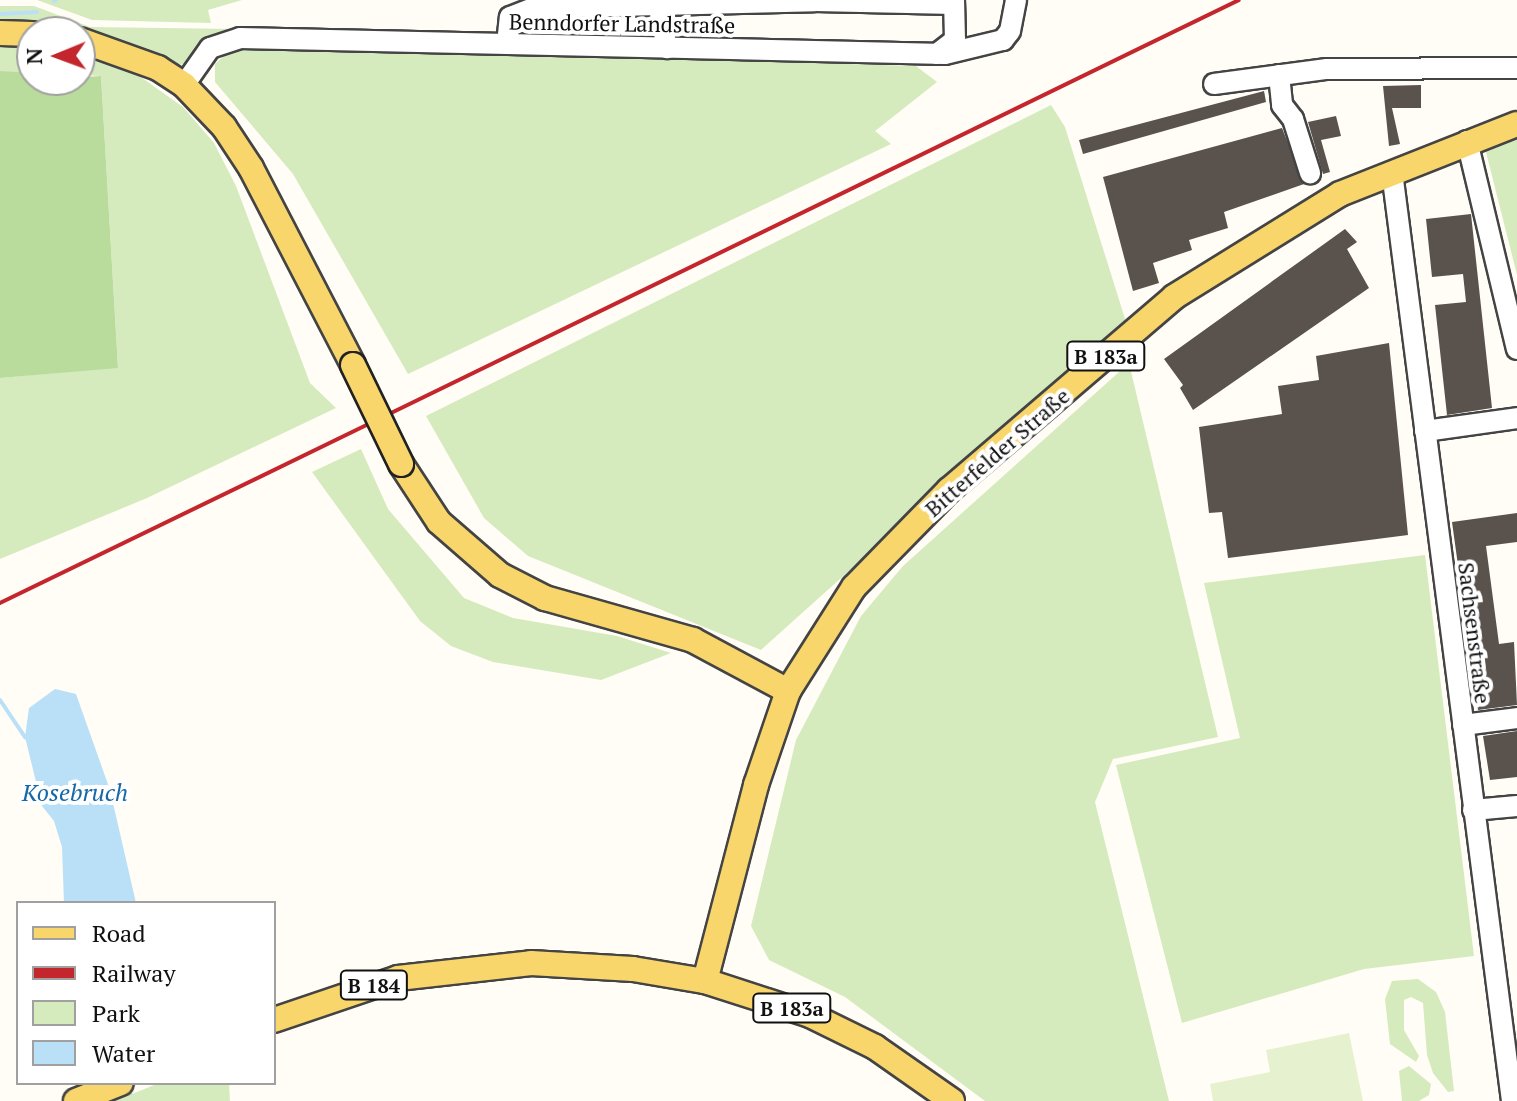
<!DOCTYPE html>
<meta charset="utf-8">
<style>
body{margin:0}
#map{position:relative;width:1517px;height:1101px;overflow:hidden;background:#fffdf5;font-family:"PT Serif",serif}
div>[style]{position:absolute}
.green>*{inset:0;background:#d5ebbd;transform-origin:0 0}
.forest>*{inset:0;background:#b9dc9c}
.pitch>*{inset:0;background:#e6f2cf}
.water>*{inset:0;background:#b9e0f7}
.stream>*{height:4px;margin:-2px;padding:0 2px;transform-origin:2px;border-radius:2px;background:#b9e0f7}
.building>*{inset:0;background:#5a524d}
.roads{filter:drop-shadow(2px 0 #444) drop-shadow(-2px 0 #444) drop-shadow(0 2px #444) drop-shadow(0 -2px #444)}
.minor>*{height:20px;margin:-10px;padding:0 10px;transform-origin:10px;border-radius:10px;background:#fff}
.major>*{height:24px;margin:-12px;padding:0 12px;transform-origin:12px;border-radius:12px;background:#f9d66b}
.rail>*{height:4px;margin:-2px;padding:0 2px;transform-origin:2px;border-radius:2px;background:#c4262e}
.bridges{filter:drop-shadow(2px 0 #222) drop-shadow(-2px 0 #222) drop-shadow(0 2px #222) drop-shadow(0 -2px #222)}
.major-bridge>*{height:24px;margin:-12px;padding:0 12px;transform-origin:12px;border-radius:12px;background:#f9d66b}
span{translate:-50% -50%;white-space:nowrap;text-align:center;line-height:1.15;-webkit-text-stroke:8px #fff;paint-order:stroke}
.shield-label span{padding:2px 6px;background:#fff;border:2px solid;border-radius:6px;-webkit-text-stroke-width:0}
.shield-label{font-size:20px;color:#111;font-weight:700}
.street-label{font-size:22px;color:#111}
.water-label{font-size:24px;color:#1768a6;font-style:italic}
.legend{position:absolute;left:16px;top:901px;width:260px;height:184px;box-sizing:border-box;background:#fff;border:2px solid #a0a0a0;margin:0;padding:10px 14px;list-style:none;font-size:24px;color:#111}
.legend li{display:flex;align-items:center;gap:16px;height:40px}
.legend b{width:40px;border:2px solid #a0a0a0}
.north{position:absolute;left:16px;top:16px;width:80px;height:80px;box-sizing:border-box;background:#fff;border:2px solid #a0a0a0;border-radius:50%;rotate:269deg;font-size:22px;font-weight:700;line-height:32px;text-align:center;color:#111}
.north::after{content:'';display:block;margin:auto;width:28px;height:36px;background:#c4262e;clip-path:polygon(50% 0,100% 100%,50% 72%,0 100%)}
</style>
<div id="map">
<div class="green">
<div style="clip-path:polygon(37px 0,242px 0,208px 10px,211px 23px,92px 20px)"></div>
<div style="clip-path:polygon(0 6px,34px 6px,90px 27px,236px 29px,213px 36px,185px 64px,175px 65px,83px 32px,0 25px)"></div>
<div style="left:0;top:41px;width:32px;height:30px;rotate:2deg"></div>
<div style="clip-path:polygon(80px 47px,136px 67px,135px 73px,183px 107px,214px 143px,236px 186px,310px 383px,336px 408px,147px 498px,0 559px,0 378px,118px 367px,101px 76px,80px 75px)"></div>
<div style="clip-path:polygon(253px 47px,916px 66px,937px 82px,875px 131px,891px 144px,408px 374px,293px 174px,215px 82px,215px 64px,227px 53px)"></div>
<div style="clip-path:polygon(1051px 105px,1065px 127px,1126px 322px,761px 650px,528px 556px,484px 518px,426px 416px)"></div>
<div style="clip-path:polygon(1517px 136px,1517px 275px,1485px 148px)"></div>
<div style="clip-path:polygon(1129px 363px,1218px 737px,1113px 759px,1095px 802px,1169px 1101px,985px 1101px,845px 997px,769px 960px,751px 926px,796px 740px,861px 616px,903px 566px)"></div>
<div style="clip-path:polygon(361px 449px,388px 509px,464px 598px,513px 618px,617px 636px,671px 653px,601px 680px,493px 662px,451px 646px,420px 621px,312px 472px)"></div>
<div style="clip-path:polygon(1425px 555px,1474px 956px,1364px 969px,1182px 1023px,1116px 765px,1240px 738px,1204px 583px)"></div>
<div style="clip-path:polygon(1418px 979px,1436px 992px,1445px 1012px,1454px 1091px,1448px 1092px,1433px 1073px,1427px 1055px,1423px 1003px,1411px 997px,1404px 1000px,1404px 1030px,1419px 1056px,1416px 1062px,1390px 1044px,1385px 999px,1392px 981px)"></div>
<div style="clip-path:polygon(1409px 1066px,1431px 1084px,1429px 1095px,1419px 1101px,1402px 1101px,1399px 1071px)"></div>
<div style="clip-path:polygon(159px 1083px,229px 1083px,230px 1101px,115px 1101px)"></div>
</div>
<div class="forest">
<div style="clip-path:polygon(0 71px,32px 72px,32px 80px,101px 76px,118px 368px,0 378px)"></div>
</div>
<div class="pitch">
<div style="clip-path:polygon(1349px 1033px,1363px 1101px,1213px 1101px,1210px 1084px,1270px 1072px,1266px 1050px)"></div>
</div>
<div class="water">
<div style="clip-path:polygon(55px 689px,76px 694px,110px 790px,136px 903px,64px 903px,62px 847px,54px 821px,42px 806px,25px 737px,29px 708px)"></div>
</div>
<div class="stream">
<div style="left:54px;top:1px;width:2px;rotate:-27deg"></div>
<div style="left:0;top:14px;width:37px;rotate:-3deg"></div>
<div style="left:0;top:700px;width:45px;rotate:56deg"></div>
</div>
<div class="building">
<div style="clip-path:polygon(1421px 85px,1421px 108px,1392px 108px,1400px 144px,1389px 146px,1383px 86px)"></div>
<div style="clip-path:polygon(1264px 91px,1266px 102px,1083px 154px,1079px 140px)"></div>
<div style="clip-path:polygon(1336px 116px,1341px 136px,1321px 140px,1330px 172px,1323px 174px,1308px 122px)"></div>
<div style="clip-path:polygon(1282px 128px,1304px 184px,1224px 212px,1228px 228px,1189px 240px,1192px 250px,1153px 263px,1159px 283px,1133px 291px,1103px 177px)"></div>
<div style="clip-path:polygon(1471px 214px,1492px 408px,1447px 415px,1435px 305px,1466px 302px,1463px 274px,1432px 277px,1426px 219px)"></div>
<div style="clip-path:polygon(1345px 229px,1357px 242px,1347px 249px,1369px 288px,1193px 410px,1180px 388px,1183px 385px,1164px 359px)"></div>
<div style="clip-path:polygon(1389px 343px,1408px 535px,1228px 558px,1222px 512px,1209px 513px,1199px 427px,1282px 414px,1278px 386px,1319px 380px,1316px 356px)"></div>
<div style="clip-path:polygon(1517px 513px,1517px 542px,1486px 546px,1499px 644px,1514px 642px,1517px 705px,1478px 710px,1452px 522px)"></div>
<div style="clip-path:polygon(1517px 731px,1517px 777px,1490px 780px,1483px 736px)"></div>
</div>
<div class="roads">
<div class="minor">
<div style="left:659px;top:8px;width:41px;rotate:78.7deg"></div>
<div style="left:507px;top:44px;width:27px;rotate:-84deg"></div>
<div style="left:510px;top:17px;width:26px;rotate:-21deg"></div>
<div style="left:534px;top:8px;width:281px;rotate:-1.4deg"></div>
<div style="left:815px;top:1px;width:139px;rotate:1.2deg"></div>
<div style="left:937px;top:54px;width:23px;rotate:-38deg"></div>
<div style="left:955px;top:40px;width:40px;rotate:-91.4deg"></div>
<div style="left:1279px;top:75px;width:30px;rotate:84deg"></div>
<div style="left:1282px;top:105px;width:18px;rotate:52deg"></div>
<div style="left:1293px;top:119px;width:57px;rotate:72.5deg"></div>
<div style="left:1214px;top:84px;width:114px;rotate:-7.6deg"></div>
<div style="left:1327px;top:69px;width:190px;rotate:-0.3deg"></div>
<div style="left:184px;top:85px;width:45px;rotate:-54.9deg"></div>
<div style="left:210px;top:48px;width:32px;rotate:-18deg"></div>
<div style="left:240px;top:38px;width:705px;rotate:1.3deg"></div>
<div style="left:945px;top:54px;width:60px;rotate:-13.6deg"></div>
<div style="left:1003px;top:40px;width:11px;rotate:-52deg"></div>
<div style="left:1010px;top:31px;width:32px;rotate:-79deg"></div>
<div style="left:1467px;top:141px;width:214px;rotate:76.5deg"></div>
<div style="left:1392px;top:172px;width:937px;rotate:82.64deg"></div>
<div style="left:1425px;top:431px;width:93px;rotate:-8deg"></div>
<div style="left:1463px;top:725px;width:54px;rotate:-7.4deg"></div>
<div style="left:1473px;top:810px;width:44px;rotate:-5.2deg"></div>
</div>
<div class="major">
<div style="left:0;top:33px;width:32px;rotate:2deg"></div>
<div style="left:80px;top:40px;width:83px;rotate:19.7deg"></div>
<div style="left:158px;top:68px;width:31px;rotate:33deg"></div>
<div style="left:184px;top:85px;width:58px;rotate:46.4deg"></div>
<div style="left:224px;top:127px;width:49px;rotate:56.6deg"></div>
<div style="left:251px;top:168px;width:222px;rotate:62.6deg"></div>
<div style="left:401px;top:464px;width:69px;rotate:56.8deg"></div>
<div style="left:439px;top:522px;width:81px;rotate:41deg"></div>
<div style="left:500px;top:575px;width:51px;rotate:27.1deg"></div>
<div style="left:545px;top:598px;width:154px;rotate:15.8deg"></div>
<div style="left:693px;top:640px;width:108px;rotate:28.2deg"></div>
<div style="left:705px;top:981px;width:203px;rotate:-75.4deg"></div>
<div style="left:756px;top:785px;width:99px;rotate:-71.2deg"></div>
<div style="left:788px;top:691px;width:123px;rotate:-57.6deg"></div>
<div style="left:854px;top:587px;width:136px;rotate:-45.6deg"></div>
<div style="left:949px;top:490px;width:296px;rotate:-40.6deg"></div>
<div style="left:1174px;top:297px;width:195px;rotate:-31.8deg"></div>
<div style="left:1340px;top:194px;width:190px;rotate:-21.6deg"></div>
<div style="left:274px;top:1020px;width:131px;rotate:-18.7deg"></div>
<div style="left:398px;top:978px;width:134px;rotate:-6.4deg"></div>
<div style="left:531px;top:963px;width:102px;rotate:3.4deg"></div>
<div style="left:633px;top:969px;width:73px;rotate:9.5deg"></div>
<div style="left:705px;top:981px;width:110px;rotate:17.9deg"></div>
<div style="left:810px;top:1015px;width:72px;rotate:26.2deg"></div>
<div style="left:875px;top:1047px;width:94px;rotate:35deg"></div>
<div style="left:76px;top:1101px;width:48px;rotate:-21.8deg"></div>
</div>
</div>
<div class="rail">
<div style="left:389px;top:414px;width:945px;rotate:-25.97deg"></div>
<div style="left:0;top:603px;width:412px;rotate:-25.9deg"></div>
</div>
<div class="bridges">
<div class="major-bridge">
<div style="left:353px;top:365px;width:110px;rotate:64.1deg"></div>
</div>
</div>
<div class="shield-label">
<span style="left:1106px;top:356px">B 183a</span>
<span style="left:374px;top:985px">B 184</span>
<span style="left:792px;top:1008px">B 183a</span>
</div>
<div class="street-label">
<span style="left:622px;top:23px;rotate:1deg">Benndorfer Landstraße</span>
<span style="left:997px;top:452px;rotate:-41deg">Bitterfelder Straße</span>
<span style="left:1475px;top:633px;rotate:83deg">Sachsenstraße</span>
</div>
<div class="water-label">
<span style="left:75px;top:793px">Kosebruch</span>
</div>
<ul class="legend">
<li><b style="height:10px;background:#f9d66b"></b>Road</li>
<li><b style="height:10px;background:#c4262e"></b>Railway</li>
<li><b style="height:22px;background:#d5ebbd"></b>Park</li>
<li><b style="height:22px;background:#b9e0f7"></b>Water</li>
</ul>
<div class="north">N</div>
</div>
